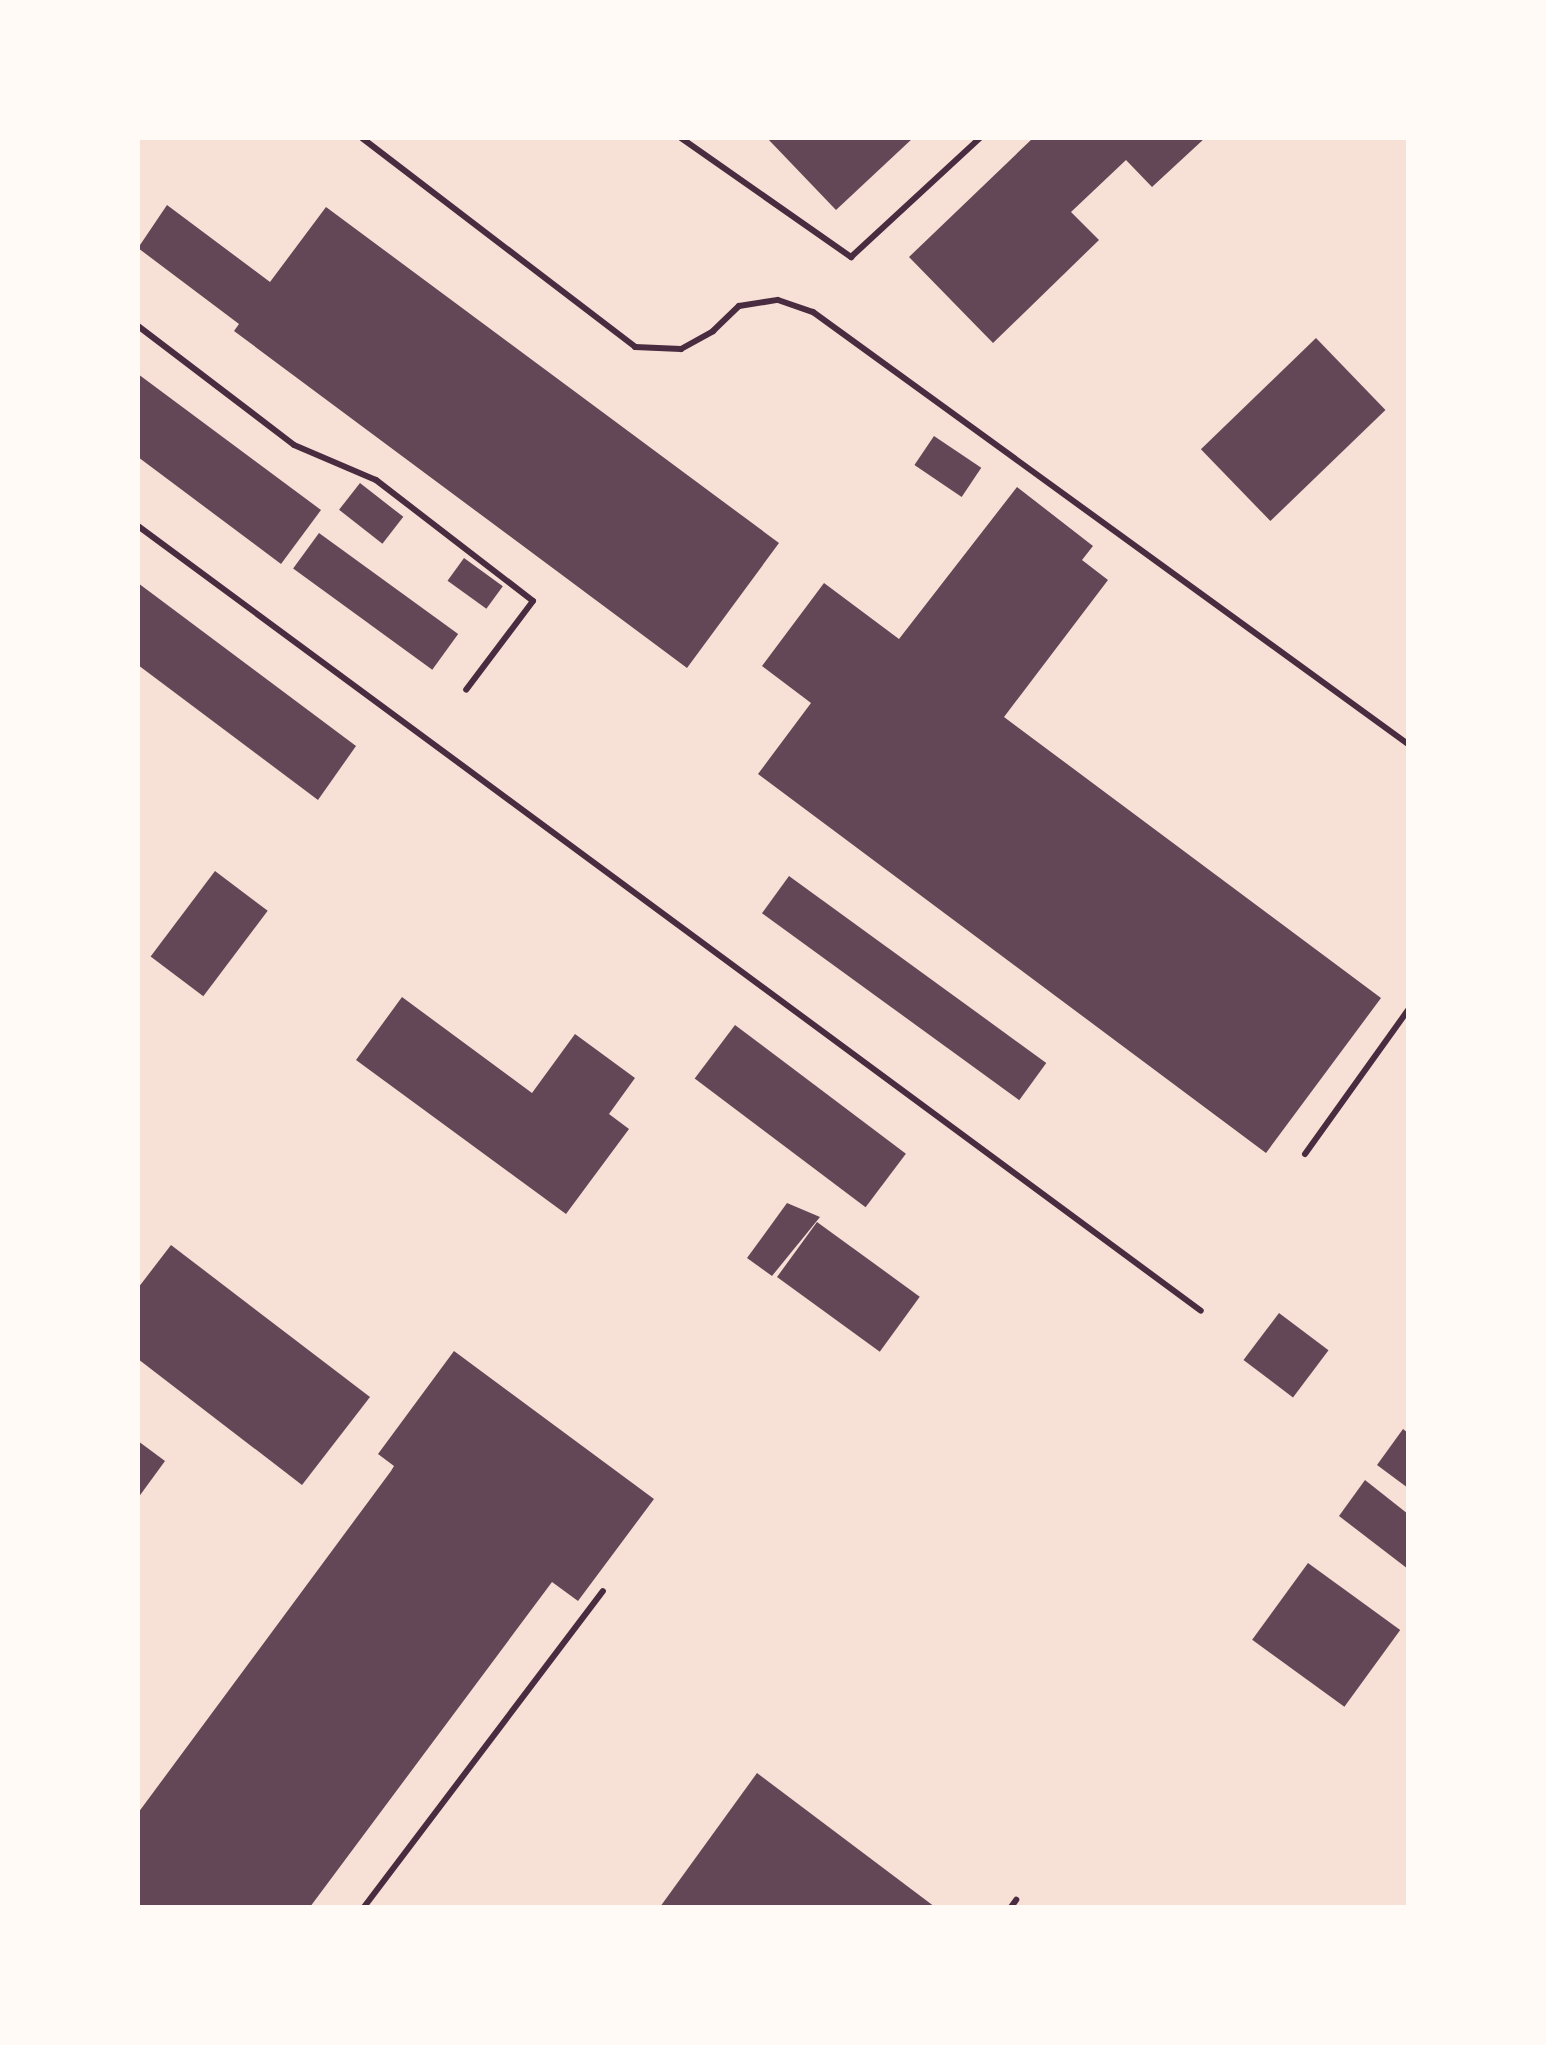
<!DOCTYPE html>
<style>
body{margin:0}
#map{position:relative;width:1546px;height:2045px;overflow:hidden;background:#f7e1d7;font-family:"Zilla Slab",serif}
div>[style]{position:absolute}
.building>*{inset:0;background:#644757;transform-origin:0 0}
.service>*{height:6px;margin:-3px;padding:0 3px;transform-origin:3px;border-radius:3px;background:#4a2c40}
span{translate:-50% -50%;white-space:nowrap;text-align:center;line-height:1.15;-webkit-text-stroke:8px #fffaf5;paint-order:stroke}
.frame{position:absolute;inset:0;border:140px solid #fffaf5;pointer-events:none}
</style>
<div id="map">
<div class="building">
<div style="clip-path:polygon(767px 138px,913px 138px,836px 210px)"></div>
<div style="clip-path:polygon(1033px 138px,1205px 138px,1152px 187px,1126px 160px,1071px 212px,1099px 240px,993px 343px,909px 257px)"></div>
<div style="clip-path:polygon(167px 205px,270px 282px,326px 207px,779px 543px,687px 668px,234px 331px,239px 324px,138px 248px)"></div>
<div style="left:1316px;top:338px;width:100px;height:160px;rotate:46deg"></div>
<div style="clip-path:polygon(138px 374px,321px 510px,281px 564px,138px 457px)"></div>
<div style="left:934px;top:436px;width:57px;height:35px;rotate:34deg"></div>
<div style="left:360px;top:483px;width:55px;height:34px;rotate:38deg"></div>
<div style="clip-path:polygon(1017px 487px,1093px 546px,1082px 560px,1108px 580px,1004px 717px,1381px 998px,1266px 1153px,758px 774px,811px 703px,762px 666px,824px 583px,899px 639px)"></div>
<div style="left:319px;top:533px;width:172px;height:44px;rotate:36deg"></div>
<div style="left:464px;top:558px;width:48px;height:28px;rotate:36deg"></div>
<div style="clip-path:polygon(138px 583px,356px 746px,318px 800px,138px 665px)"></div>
<div style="left:215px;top:871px;width:66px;height:107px;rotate:37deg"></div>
<div style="left:789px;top:876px;width:318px;height:46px;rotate:36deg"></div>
<div style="clip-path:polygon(402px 997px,532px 1093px,575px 1034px,635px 1078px,609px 1114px,629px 1129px,566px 1214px,356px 1060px)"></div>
<div style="left:735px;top:1025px;width:214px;height:67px;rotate:37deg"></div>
<div style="clip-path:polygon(787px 1203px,820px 1217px,772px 1276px,747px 1258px)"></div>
<div style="left:817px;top:1222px;width:127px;height:68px;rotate:36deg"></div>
<div style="clip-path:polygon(171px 1245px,370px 1397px,302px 1485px,138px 1359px,138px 1288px)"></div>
<div style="left:1279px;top:1313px;width:62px;height:59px;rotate:37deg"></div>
<div style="clip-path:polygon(454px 1351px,654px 1499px,578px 1601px,552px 1582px,310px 1907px,138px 1907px,138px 1813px,391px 1471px,394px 1466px,378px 1454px)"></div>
<div style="clip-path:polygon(1403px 1429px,1408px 1433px,1408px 1488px,1377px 1465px)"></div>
<div style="clip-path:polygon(138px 1441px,165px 1461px,138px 1498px)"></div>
<div style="clip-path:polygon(1365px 1480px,1408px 1514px,1408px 1569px,1339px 1516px)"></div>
<div style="left:1308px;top:1563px;width:114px;height:95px;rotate:36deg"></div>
<div style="clip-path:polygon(757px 1773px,935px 1907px,660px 1907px)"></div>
</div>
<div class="service">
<div style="left:362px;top:138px;width:344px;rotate:37.4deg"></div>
<div style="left:635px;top:347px;width:46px;rotate:2.5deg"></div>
<div style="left:681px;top:349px;width:37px;rotate:-29deg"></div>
<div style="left:713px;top:331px;width:36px;rotate:-44deg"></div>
<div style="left:739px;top:306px;width:39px;rotate:-9deg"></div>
<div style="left:778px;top:300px;width:37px;rotate:19deg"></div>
<div style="left:813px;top:312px;width:735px;rotate:35.98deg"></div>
<div style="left:681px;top:138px;width:208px;rotate:35deg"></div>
<div style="left:851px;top:257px;width:176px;rotate:-42.7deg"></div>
<div style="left:138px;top:326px;width:196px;rotate:37.3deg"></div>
<div style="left:294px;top:445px;width:89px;rotate:23.1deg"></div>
<div style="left:376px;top:480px;width:198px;rotate:37.6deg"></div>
<div style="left:533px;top:601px;width:111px;rotate:127deg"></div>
<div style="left:138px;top:526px;width:1321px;rotate:36.44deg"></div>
<div style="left:1305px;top:1154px;width:177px;rotate:-54.4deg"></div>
<div style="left:364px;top:1907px;width:396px;rotate:-52.9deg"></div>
<div style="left:1011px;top:1907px;width:9px;rotate:-54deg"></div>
</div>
<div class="frame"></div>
</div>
